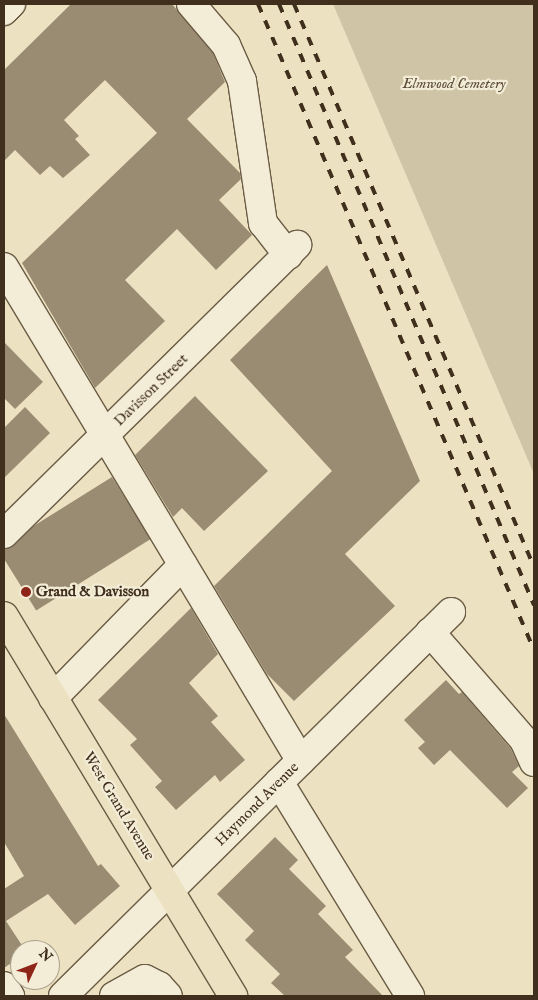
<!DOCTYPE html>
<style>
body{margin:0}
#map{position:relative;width:538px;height:1000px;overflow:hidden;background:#ece2c1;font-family:"IM FELL English",serif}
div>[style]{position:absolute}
.green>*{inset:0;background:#cfc4a5}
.building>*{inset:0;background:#998c72;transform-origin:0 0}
.roads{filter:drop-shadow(1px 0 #6b5c45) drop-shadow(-1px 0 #6b5c45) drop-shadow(0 1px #6b5c45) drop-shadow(0 -1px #6b5c45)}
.minor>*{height:28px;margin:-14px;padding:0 14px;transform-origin:14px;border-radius:14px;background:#f3ecd7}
.major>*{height:28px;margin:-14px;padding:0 14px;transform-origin:14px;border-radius:14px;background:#ece2c1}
.rail>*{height:4px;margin-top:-2px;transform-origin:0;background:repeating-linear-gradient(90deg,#402f1c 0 9px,transparent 0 18px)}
.dots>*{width:14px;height:14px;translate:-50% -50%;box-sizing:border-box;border:2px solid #f3ecd7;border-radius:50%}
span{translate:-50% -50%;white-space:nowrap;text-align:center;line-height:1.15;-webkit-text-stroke:4.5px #f3ecd7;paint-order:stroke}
.park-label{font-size:15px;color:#5d4d37;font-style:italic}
.street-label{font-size:15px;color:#402f1c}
.poi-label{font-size:15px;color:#402f1c;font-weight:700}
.left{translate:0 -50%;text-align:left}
.frame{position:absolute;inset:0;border:5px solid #402f1c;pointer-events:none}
.north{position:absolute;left:10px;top:940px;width:50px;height:50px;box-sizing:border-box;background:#f3ecd7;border:1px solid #aba08c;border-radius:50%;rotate:47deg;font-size:14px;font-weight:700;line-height:20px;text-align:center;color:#402f1c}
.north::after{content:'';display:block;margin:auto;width:18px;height:22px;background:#8f2418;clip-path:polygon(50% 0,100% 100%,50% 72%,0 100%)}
</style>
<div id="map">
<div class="green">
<div style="clip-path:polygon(333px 4px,534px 4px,534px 474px)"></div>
</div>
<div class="building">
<div style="clip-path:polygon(71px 4px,172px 4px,213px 53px,225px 82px,187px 119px,240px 173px,241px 179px,219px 200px,252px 235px,216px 270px,177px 229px,125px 280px,165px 321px,95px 388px,22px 263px,157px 133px,105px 80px,64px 120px,79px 136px,75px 139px,90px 155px,63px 178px,50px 166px,40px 175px,15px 150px,4px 161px,4px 70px)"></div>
<div style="clip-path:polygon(327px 265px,420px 481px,345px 554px,395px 606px,294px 701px,267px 674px,214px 586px,332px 471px,230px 360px)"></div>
<div style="clip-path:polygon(4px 342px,43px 382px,15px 409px,4px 398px)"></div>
<div style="clip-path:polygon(195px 396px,268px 471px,204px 531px,182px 508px,173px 517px,135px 455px)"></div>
<div style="clip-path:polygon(25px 407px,50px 433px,4px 478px,4px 428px)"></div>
<div style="left:112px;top:477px;width:73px;height:135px;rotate:58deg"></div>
<div style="clip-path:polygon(191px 608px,218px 654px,189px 683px,218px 716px,211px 722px,245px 760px,220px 782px,215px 775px,176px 810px,155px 787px,162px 781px,130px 745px,137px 739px,98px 700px)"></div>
<div style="clip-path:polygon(446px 680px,459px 694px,462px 692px,511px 749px,519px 766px,512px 772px,528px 788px,507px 808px,450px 750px,434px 765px,418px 748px,425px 742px,404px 720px)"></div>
<div style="clip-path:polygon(4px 714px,98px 866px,101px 864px,120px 886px,75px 925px,48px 894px,6px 921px,25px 950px,20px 950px,20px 957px,4px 968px,4px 889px,24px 876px,4px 842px)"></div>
<div style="clip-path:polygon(275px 837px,298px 860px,289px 869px,326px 906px,318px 914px,353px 950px,345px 957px,383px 996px,285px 996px,271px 983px,280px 974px,245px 940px,254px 931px,217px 894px)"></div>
</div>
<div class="roads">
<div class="minor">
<div style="left:191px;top:4px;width:54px;rotate:49.5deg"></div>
<div style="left:226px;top:45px;width:39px;rotate:66deg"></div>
<div style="left:242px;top:81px;width:144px;rotate:81.6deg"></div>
<div style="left:263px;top:223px;width:41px;rotate:52deg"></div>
<div style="left:4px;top:11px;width:10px;rotate:-45deg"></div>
<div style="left:4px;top:267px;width:576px;rotate:58.99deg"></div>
<div style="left:4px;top:534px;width:412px;rotate:-44.6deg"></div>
<div style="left:430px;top:632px;width:143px;rotate:49deg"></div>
<div style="left:524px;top:740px;width:24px;rotate:66deg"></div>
<div style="left:53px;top:698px;width:186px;rotate:-45.7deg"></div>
<div style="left:279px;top:782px;width:251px;rotate:58.5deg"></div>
<div style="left:4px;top:986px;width:12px;rotate:59deg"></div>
<div style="left:63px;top:996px;width:546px;rotate:-44.7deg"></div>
<div style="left:114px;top:996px;width:35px;rotate:-29deg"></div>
<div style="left:145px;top:979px;width:16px;rotate:27deg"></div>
<div style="left:159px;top:986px;width:13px;rotate:48deg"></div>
</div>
<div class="major">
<div style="left:4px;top:616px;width:444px;rotate:58.9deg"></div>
</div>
</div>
<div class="rail">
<div style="left:258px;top:4px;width:702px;rotate:66.87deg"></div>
<div style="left:279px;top:4px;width:653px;rotate:67.01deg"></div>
<div style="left:294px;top:4px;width:612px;rotate:66.91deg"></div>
</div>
<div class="dots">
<div style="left:26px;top:592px;background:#8f2418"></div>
</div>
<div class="park-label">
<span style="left:454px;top:84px">Elmwood Cemetery</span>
</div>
<div class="street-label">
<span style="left:151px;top:390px;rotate:-44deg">Davisson Street</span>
<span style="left:257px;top:804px;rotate:-45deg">Haymond Avenue</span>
<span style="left:119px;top:806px;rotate:59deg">West Grand Avenue</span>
</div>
<div class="poi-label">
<span class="left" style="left:36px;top:592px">Grand &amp; Davisson</span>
</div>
<div class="frame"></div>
<div class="north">N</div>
</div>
